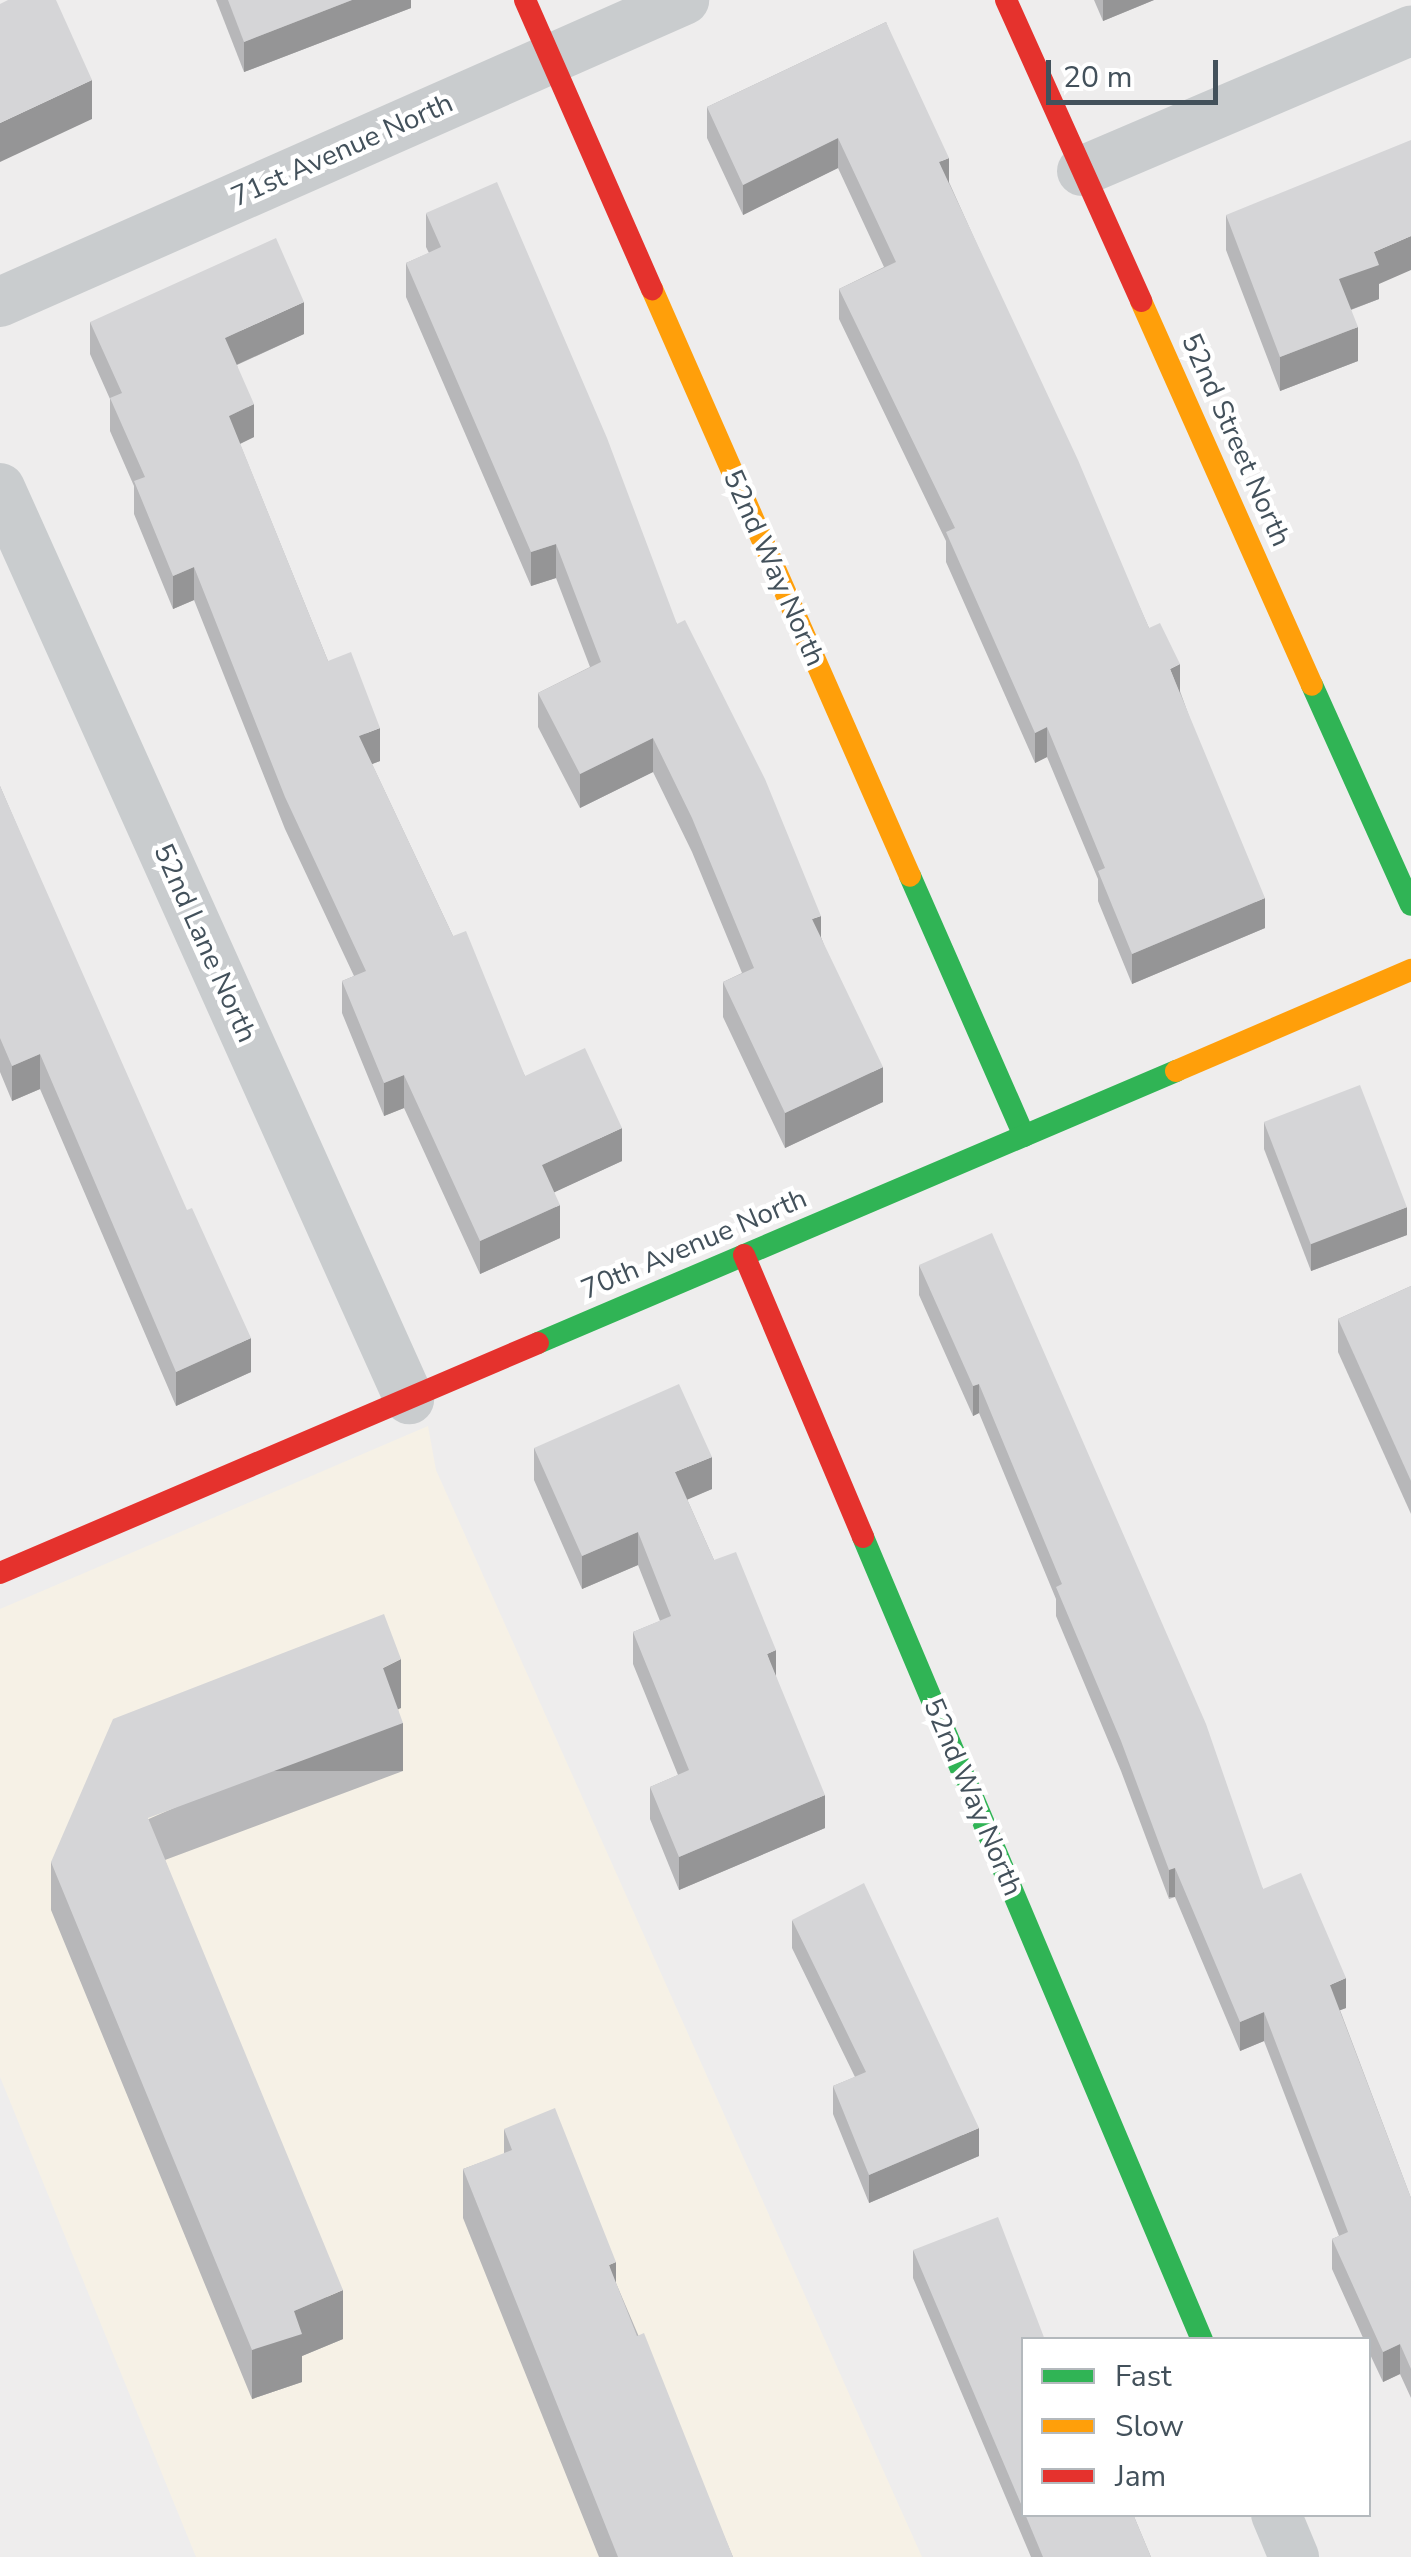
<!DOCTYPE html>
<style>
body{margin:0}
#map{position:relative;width:1411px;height:2557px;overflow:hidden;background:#eeeded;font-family:"Nunito Sans",sans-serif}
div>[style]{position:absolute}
.commercial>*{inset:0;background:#f6f1e6}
.street>*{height:50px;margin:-25px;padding:0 25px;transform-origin:25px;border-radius:25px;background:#c9ccce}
.fast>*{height:22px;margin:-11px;padding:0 11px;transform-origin:11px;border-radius:11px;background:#30b455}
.slow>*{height:22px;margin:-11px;padding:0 11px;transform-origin:11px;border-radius:11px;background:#ff9f0a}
.jam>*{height:22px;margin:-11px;padding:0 11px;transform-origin:11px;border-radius:11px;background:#e5322d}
.wall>*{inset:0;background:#b7b7b9}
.shaded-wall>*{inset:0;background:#959596;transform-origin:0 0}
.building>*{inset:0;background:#d5d5d7;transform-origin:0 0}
span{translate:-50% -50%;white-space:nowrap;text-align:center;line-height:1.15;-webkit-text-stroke:9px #fff;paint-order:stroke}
.street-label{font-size:28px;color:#43515b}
.legend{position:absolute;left:1021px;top:2337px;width:350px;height:180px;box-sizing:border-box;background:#fff;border:2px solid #b4b9bd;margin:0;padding:12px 18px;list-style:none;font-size:30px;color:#43515b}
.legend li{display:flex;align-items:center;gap:20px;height:50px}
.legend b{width:50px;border:2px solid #b4b9bd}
.scale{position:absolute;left:1046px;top:60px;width:172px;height:45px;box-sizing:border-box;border:5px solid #43515b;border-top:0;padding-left:12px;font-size:30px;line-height:35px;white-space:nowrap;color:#43515b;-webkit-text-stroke:8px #fff;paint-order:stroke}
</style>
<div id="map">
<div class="commercial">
<div style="clip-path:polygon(428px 1426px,436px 1470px,922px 2557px,196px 2557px,0 2077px,0 1609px)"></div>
</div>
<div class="street">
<div style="left:1082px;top:171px;width:358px;rotate:-23.1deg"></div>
<div style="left:0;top:302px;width:748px;rotate:-23.82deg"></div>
<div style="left:0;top:488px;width:999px;rotate:65.82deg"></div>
<div style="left:1276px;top:2514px;width:47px;rotate:67.3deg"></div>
</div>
<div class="fast">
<div style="left:1312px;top:685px;width:241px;rotate:65.8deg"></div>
<div style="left:910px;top:876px;width:284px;rotate:66.3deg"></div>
<div style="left:538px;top:1343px;width:694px;rotate:-23.09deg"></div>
<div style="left:863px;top:1537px;width:872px;rotate:67.11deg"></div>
</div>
<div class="slow">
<div style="left:652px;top:289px;width:641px;rotate:66.27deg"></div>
<div style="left:1141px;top:301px;width:420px;rotate:66deg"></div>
<div style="left:1176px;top:1071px;width:256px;rotate:-23.3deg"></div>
</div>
<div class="jam">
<div style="left:525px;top:0;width:316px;rotate:66.3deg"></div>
<div style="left:1006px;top:0;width:330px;rotate:65.8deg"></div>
<div style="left:744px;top:1255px;width:306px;rotate:67.1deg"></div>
<div style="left:0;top:1573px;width:585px;rotate:-23.15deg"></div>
</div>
<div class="wall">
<div style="clip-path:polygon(216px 0,411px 0,411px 8px,244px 72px)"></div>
<div style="clip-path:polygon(1094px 0,1154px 0,1103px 21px)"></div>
<div style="clip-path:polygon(886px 22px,949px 182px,1149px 628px,1180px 691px,1265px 928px,1132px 984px,1098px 901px,1098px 879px,1047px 757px,1035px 763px,946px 562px,946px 541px,839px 319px,839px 289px,884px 267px,838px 168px,743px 215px,707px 138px,707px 107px)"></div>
<div style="clip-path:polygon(426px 213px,677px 624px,821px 937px,883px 1102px,785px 1148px,723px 1017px,723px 982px,742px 973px,692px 852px,653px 772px,580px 808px,538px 727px,538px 693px,590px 667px,556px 578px,531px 586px,406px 297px,406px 263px,429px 253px,426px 247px)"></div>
<div style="clip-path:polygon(1226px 215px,1379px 284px,1379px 299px,1351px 310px,1358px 361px,1280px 391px,1226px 250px)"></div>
<div style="clip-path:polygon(90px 322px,304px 334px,237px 365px,254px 437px,240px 444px,328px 661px,380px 761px,372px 764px,453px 936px,525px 1076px,622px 1161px,554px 1192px,560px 1238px,480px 1274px,404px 1108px,384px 1116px,342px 1013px,342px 981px,354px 976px,285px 829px,194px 600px,173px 609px,134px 514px,134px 486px,110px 431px,110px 399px,90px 354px)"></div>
<div style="clip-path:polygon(0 786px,251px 1372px,176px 1406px,40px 1089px,12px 1101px,0 1072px)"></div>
<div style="clip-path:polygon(1264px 1122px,1407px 1235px,1311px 1271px,1264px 1149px)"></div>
<div style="clip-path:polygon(919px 1265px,1263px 1889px,1346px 2008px,1340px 2010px,1411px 2198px,1411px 2398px,1400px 2374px,1383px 2382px,1368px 2350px,1368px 2340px,1364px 2340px,1332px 2269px,1332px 2239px,1339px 2236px,1264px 2041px,1240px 2051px,1175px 1897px,1169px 1899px,1121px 1771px,1056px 1616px,1056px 1599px,979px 1413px,973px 1416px,919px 1295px)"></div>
<div style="clip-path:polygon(1411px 1286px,1411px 1514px,1338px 1352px,1338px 1319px)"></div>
<div style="clip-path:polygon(534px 1448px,712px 1489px,687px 1499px,714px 1560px,776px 1677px,825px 1828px,679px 1890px,650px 1819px,650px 1787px,678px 1775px,633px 1664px,633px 1632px,660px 1621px,638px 1565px,582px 1589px,534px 1480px)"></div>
<div style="clip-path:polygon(401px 1708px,398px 1709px,403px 1771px,165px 1860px,343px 2339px,302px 2356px,302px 2382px,252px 2399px,51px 1910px,51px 1862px)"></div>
<div style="clip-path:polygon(792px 1920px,979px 2156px,869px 2203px,833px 2114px,833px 2086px,855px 2077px,792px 1948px)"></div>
<div style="clip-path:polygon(504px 2129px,616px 2283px,733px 2557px,599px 2557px,463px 2218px,463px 2169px,504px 2154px)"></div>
<div style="clip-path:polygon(913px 2250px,1024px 2340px,1024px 2514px,1133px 2514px,1151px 2557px,1031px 2557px,913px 2278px)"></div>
</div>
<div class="shaded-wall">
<div style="clip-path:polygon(352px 0,411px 0,411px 8px,244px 72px,244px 42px)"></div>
<div style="clip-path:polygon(1103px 0,1154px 0,1103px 21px)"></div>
<div style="clip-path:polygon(92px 80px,92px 119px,0 162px,0 123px)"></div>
<div style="clip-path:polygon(838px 138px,838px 168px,743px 215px,743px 185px)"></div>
<div style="clip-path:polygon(949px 158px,949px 188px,939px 162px)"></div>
<div style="clip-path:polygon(1411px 236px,1411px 270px,1379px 284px,1379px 299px,1339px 314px,1339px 279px,1374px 252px)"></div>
<div style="clip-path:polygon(304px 302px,304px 334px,225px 370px,225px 338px)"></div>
<div style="clip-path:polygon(1358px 327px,1358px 361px,1280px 391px,1280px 357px)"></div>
<div style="clip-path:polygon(254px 404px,254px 437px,229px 449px,229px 416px)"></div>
<div style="clip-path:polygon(556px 544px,556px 578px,531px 586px,531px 552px)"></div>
<div style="clip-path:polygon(194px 567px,194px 600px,173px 609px,173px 576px)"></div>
<div style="clip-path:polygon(1180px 664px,1180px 694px,1170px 669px)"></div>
<div style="clip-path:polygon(1047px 727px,1047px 757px,1035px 763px,1035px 733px)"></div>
<div style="clip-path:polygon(380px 728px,380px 761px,359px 769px,359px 736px)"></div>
<div style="clip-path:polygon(653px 738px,653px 772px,580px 808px,580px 774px)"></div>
<div style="clip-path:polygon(1265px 898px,1265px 928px,1132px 984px,1132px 954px)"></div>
<div style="clip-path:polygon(821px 916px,821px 950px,812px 919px)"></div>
<div style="clip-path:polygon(40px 1054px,40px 1089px,12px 1101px,12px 1066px)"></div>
<div style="clip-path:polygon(883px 1067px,883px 1102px,785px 1148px,785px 1113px)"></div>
<div style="clip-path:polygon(404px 1075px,404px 1108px,384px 1116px,384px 1083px)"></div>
<div style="clip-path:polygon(622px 1128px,622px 1161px,542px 1198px,542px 1165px)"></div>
<div style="clip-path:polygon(560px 1205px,560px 1238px,480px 1274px,480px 1241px)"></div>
<div style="clip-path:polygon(1407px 1207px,1407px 1235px,1311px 1271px,1311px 1243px)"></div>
<div style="clip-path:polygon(251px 1338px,251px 1372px,176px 1406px,176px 1372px)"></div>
<div style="clip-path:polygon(979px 1384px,979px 1413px,973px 1416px,973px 1386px)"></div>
<div style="clip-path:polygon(712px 1457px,712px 1489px,675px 1505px,675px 1472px)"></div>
<div style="clip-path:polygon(638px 1532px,638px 1565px,582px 1589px,582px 1556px)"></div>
<div style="clip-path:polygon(776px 1650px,776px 1682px,767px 1654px)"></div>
<div style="clip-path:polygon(401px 1659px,401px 1708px,383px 1716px,383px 1668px)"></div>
<div style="left:403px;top:1723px;width:48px;height:272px;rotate:90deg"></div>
<div style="clip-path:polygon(825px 1795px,825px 1828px,679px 1890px,679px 1857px)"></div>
<div style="left:1175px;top:1868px;width:29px;height:6px;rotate:90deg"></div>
<div style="clip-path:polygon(1346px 1978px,1346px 2008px,1330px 2014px,1330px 1985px)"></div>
<div style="clip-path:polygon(1264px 2012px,1264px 2041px,1240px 2051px,1240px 2022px)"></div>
<div style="clip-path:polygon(979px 2128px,979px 2156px,869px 2203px,869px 2175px)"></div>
<div style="clip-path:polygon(616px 2262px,616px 2310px,609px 2265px)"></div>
<div style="clip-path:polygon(343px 2290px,343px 2339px,302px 2356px,302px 2382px,252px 2399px,252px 2350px,294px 2311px)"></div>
<div style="clip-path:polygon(1400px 2344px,1400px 2374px,1383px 2382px,1383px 2352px)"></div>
</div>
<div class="building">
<div style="clip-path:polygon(8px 0,56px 0,92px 80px,0 123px,0 4px)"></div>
<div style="clip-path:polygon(228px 0,352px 0,244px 42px)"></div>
<div style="clip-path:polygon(886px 22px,949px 158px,939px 162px,1078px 460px,1149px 628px,1160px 623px,1180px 664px,1170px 669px,1265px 898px,1132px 954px,1098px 871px,1105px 868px,1047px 727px,1035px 733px,946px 532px,955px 528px,839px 289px,896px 262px,838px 138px,743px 185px,707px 107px)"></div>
<div style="clip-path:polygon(1411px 140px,1411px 236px,1374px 252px,1379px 265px,1339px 279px,1358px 327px,1280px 357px,1226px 215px)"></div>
<div style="clip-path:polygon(497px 182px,607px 438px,677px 624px,685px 620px,765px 779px,821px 916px,812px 919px,883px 1067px,785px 1113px,723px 982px,754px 968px,692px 818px,653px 738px,580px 774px,538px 693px,601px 662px,556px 544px,531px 552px,406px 263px,441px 247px,426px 213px)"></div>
<div style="clip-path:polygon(276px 238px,304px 302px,225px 338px,254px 404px,229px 416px,328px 661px,351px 652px,380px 728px,359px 736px,453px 936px,466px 931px,525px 1076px,585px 1048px,622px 1128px,542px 1165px,560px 1205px,480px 1241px,404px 1075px,384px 1083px,342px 981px,366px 971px,285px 797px,194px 567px,173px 576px,134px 481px,145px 477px,110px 398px,122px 393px,90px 322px)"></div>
<div style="clip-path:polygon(0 786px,187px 1210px,192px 1208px,251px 1338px,176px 1372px,40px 1054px,12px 1066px,0 1038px)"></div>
<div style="left:1360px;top:1085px;width:131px;height:103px;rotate:69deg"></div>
<div style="clip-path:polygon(992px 1233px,1206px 1724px,1263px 1889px,1301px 1873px,1346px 1978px,1330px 1985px,1411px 2198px,1411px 2369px,1400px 2344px,1383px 2352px,1332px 2239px,1348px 2232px,1264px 2012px,1240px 2022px,1175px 1868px,1169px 1870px,1121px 1741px,1056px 1587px,1062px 1584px,979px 1384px,973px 1386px,919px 1265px)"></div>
<div style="clip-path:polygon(1411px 1286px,1411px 1481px,1338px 1319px)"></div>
<div style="clip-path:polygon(679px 1384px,712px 1457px,675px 1472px,714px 1560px,736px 1552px,776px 1650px,767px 1654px,825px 1795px,679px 1857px,650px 1787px,689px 1770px,633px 1632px,671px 1616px,638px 1532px,582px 1556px,534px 1448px)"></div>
<div style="clip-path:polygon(384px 1614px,401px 1659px,383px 1668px,403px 1723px,148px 1818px,343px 2290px,294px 2311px,302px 2334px,252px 2350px,51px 1862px,113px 1719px)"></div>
<div style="clip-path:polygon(864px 1883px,979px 2128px,869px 2175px,833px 2086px,866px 2072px,792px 1920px)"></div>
<div style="clip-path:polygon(555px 2108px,616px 2262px,609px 2265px,637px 2336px,644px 2333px,733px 2557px,618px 2557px,463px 2169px,512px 2150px,504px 2129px)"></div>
<div style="clip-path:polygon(998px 2217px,1045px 2340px,1024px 2340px,1024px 2511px,913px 2250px)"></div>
<div style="clip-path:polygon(1025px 2514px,1133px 2514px,1151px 2557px,1043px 2557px)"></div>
</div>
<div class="street-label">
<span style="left:342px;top:150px;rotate:-24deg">71st Avenue North</span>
<span style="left:1236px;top:440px;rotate:66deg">52nd Street North</span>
<span style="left:774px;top:568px;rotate:66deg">52nd Way North</span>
<span style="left:205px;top:943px;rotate:66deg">52nd Lane North</span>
<span style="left:694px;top:1244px;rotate:-23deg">70th Avenue North</span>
<span style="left:973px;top:1797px;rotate:67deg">52nd Way North</span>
</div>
<ul class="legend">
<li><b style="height:12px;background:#30b455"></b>Fast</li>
<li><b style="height:12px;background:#ff9f0a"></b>Slow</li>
<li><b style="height:12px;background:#e5322d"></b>Jam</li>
</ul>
<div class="scale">20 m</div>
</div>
